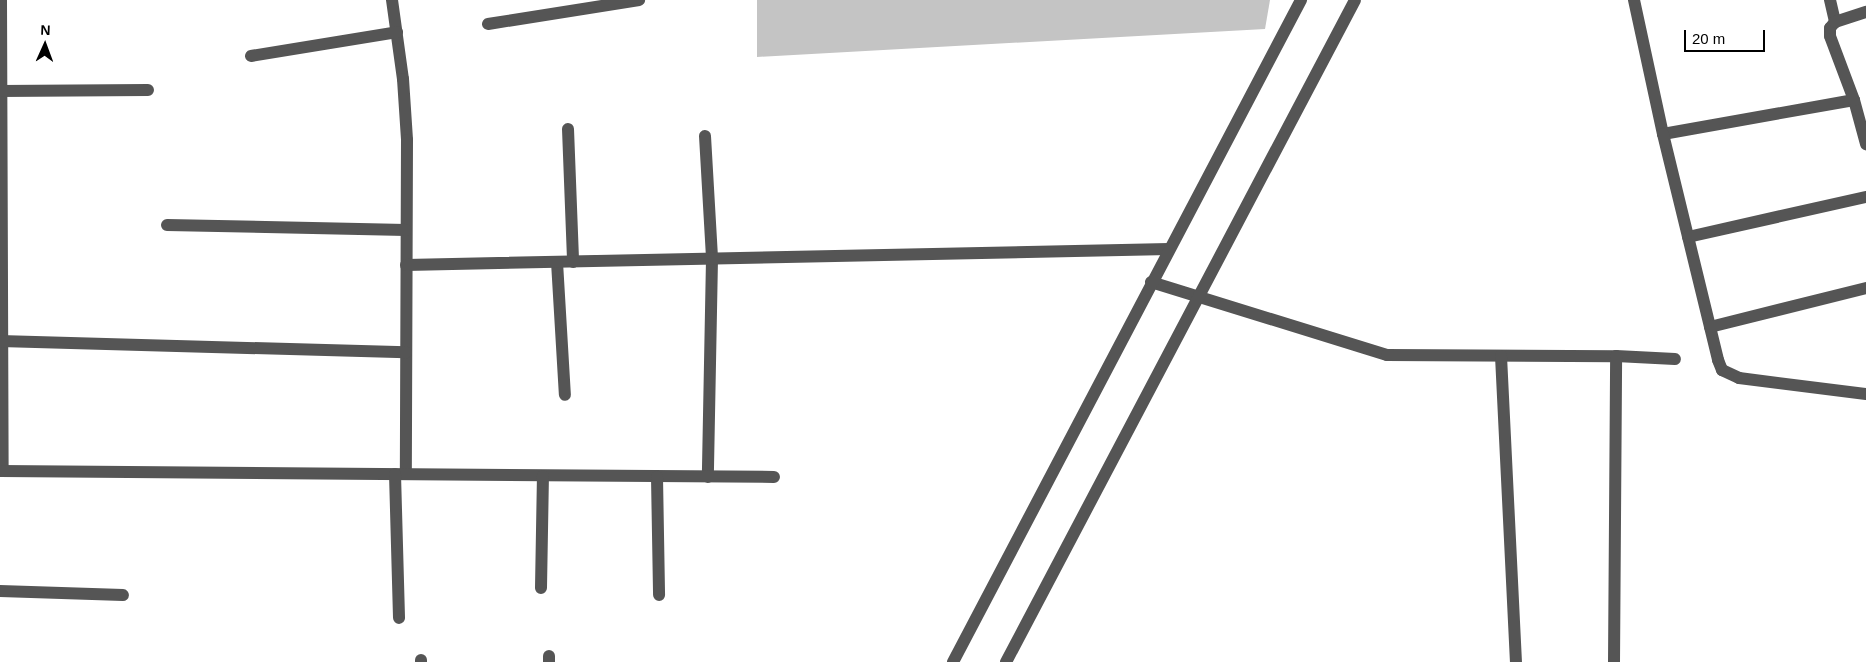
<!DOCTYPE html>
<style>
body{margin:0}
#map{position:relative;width:1866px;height:662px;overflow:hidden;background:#fff;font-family:Arial,sans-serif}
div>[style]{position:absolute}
.building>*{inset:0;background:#c4c4c4}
.minor>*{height:12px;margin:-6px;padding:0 6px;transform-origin:6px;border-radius:6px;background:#555}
span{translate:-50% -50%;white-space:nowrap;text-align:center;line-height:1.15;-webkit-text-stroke:4.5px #fff;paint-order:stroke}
.north{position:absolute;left:20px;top:20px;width:50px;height:50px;-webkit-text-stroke:4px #fff;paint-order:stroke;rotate:2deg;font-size:14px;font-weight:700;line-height:20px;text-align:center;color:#000}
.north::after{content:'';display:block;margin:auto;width:18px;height:22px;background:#000;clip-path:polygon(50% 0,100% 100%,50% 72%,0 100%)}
.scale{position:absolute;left:1684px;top:30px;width:81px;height:22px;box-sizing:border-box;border:2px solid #000;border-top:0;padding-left:6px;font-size:15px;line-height:18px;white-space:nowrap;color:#000;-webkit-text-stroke:4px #fff;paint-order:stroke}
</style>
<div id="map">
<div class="building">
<div style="clip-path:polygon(757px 0,1270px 0,1265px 29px,757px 57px)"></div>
</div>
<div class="minor">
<div style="left:1px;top:0;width:471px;rotate:89.8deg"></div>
<div style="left:392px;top:0;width:80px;rotate:82.1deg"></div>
<div style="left:403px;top:79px;width:61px;rotate:86.2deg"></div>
<div style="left:407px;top:140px;width:334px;rotate:90.2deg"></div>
<div style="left:1634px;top:0;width:137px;rotate:77.8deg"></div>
<div style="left:1663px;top:134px;width:194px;rotate:-10.1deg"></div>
<div style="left:1854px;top:100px;width:46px;rotate:74.7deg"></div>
<div style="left:1830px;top:0;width:23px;rotate:77deg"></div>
<div style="left:488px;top:24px;width:153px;rotate:-9deg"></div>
<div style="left:251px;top:56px;width:148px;rotate:-9.3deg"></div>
<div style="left:0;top:91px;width:148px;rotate:-0.4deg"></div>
<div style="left:1854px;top:100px;width:68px;rotate:-110.6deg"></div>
<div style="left:1830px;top:36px;width:8px;rotate:-90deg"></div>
<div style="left:1830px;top:28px;width:8px;rotate:-50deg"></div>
<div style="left:1835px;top:22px;width:33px;rotate:-18deg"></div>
<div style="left:568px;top:129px;width:133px;rotate:87.8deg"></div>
<div style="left:1663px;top:134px;width:233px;rotate:76.3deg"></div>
<div style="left:1718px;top:360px;width:11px;rotate:68deg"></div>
<div style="left:1722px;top:370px;width:19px;rotate:25deg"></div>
<div style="left:1739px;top:378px;width:128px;rotate:7.2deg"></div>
<div style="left:705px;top:136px;width:123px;rotate:86.7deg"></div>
<div style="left:712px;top:259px;width:218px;rotate:91.1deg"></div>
<div style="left:167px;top:225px;width:239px;rotate:1.2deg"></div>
<div style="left:1688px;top:237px;width:182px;rotate:-12.7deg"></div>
<div style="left:557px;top:262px;width:133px;rotate:86.6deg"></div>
<div style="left:406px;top:265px;width:763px;rotate:-1.2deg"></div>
<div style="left:1151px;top:282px;width:247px;rotate:17.2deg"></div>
<div style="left:1387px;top:355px;width:229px;rotate:0.3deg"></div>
<div style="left:1616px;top:356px;width:59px;rotate:2.9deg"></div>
<div style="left:1710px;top:327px;width:161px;rotate:-14deg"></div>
<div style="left:0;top:341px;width:406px;rotate:1.6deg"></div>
<div style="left:1501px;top:356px;width:306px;rotate:87.2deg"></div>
<div style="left:0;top:471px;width:774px;rotate:0.44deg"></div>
<div style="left:395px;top:474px;width:144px;rotate:88.4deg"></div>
<div style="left:657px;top:477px;width:118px;rotate:89deg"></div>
<div style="left:541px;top:588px;width:112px;rotate:-89deg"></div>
<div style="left:0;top:591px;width:123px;rotate:1.9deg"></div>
<div style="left:549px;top:656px;width:6px;rotate:90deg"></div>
<div style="left:421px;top:660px;width:2px;rotate:90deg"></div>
<div style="left:953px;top:662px;width:748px;rotate:-62.27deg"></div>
<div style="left:1006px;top:662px;width:748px;rotate:-62.2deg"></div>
<div style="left:1614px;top:662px;width:306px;rotate:-89.6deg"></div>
</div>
<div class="north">N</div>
<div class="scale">20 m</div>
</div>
